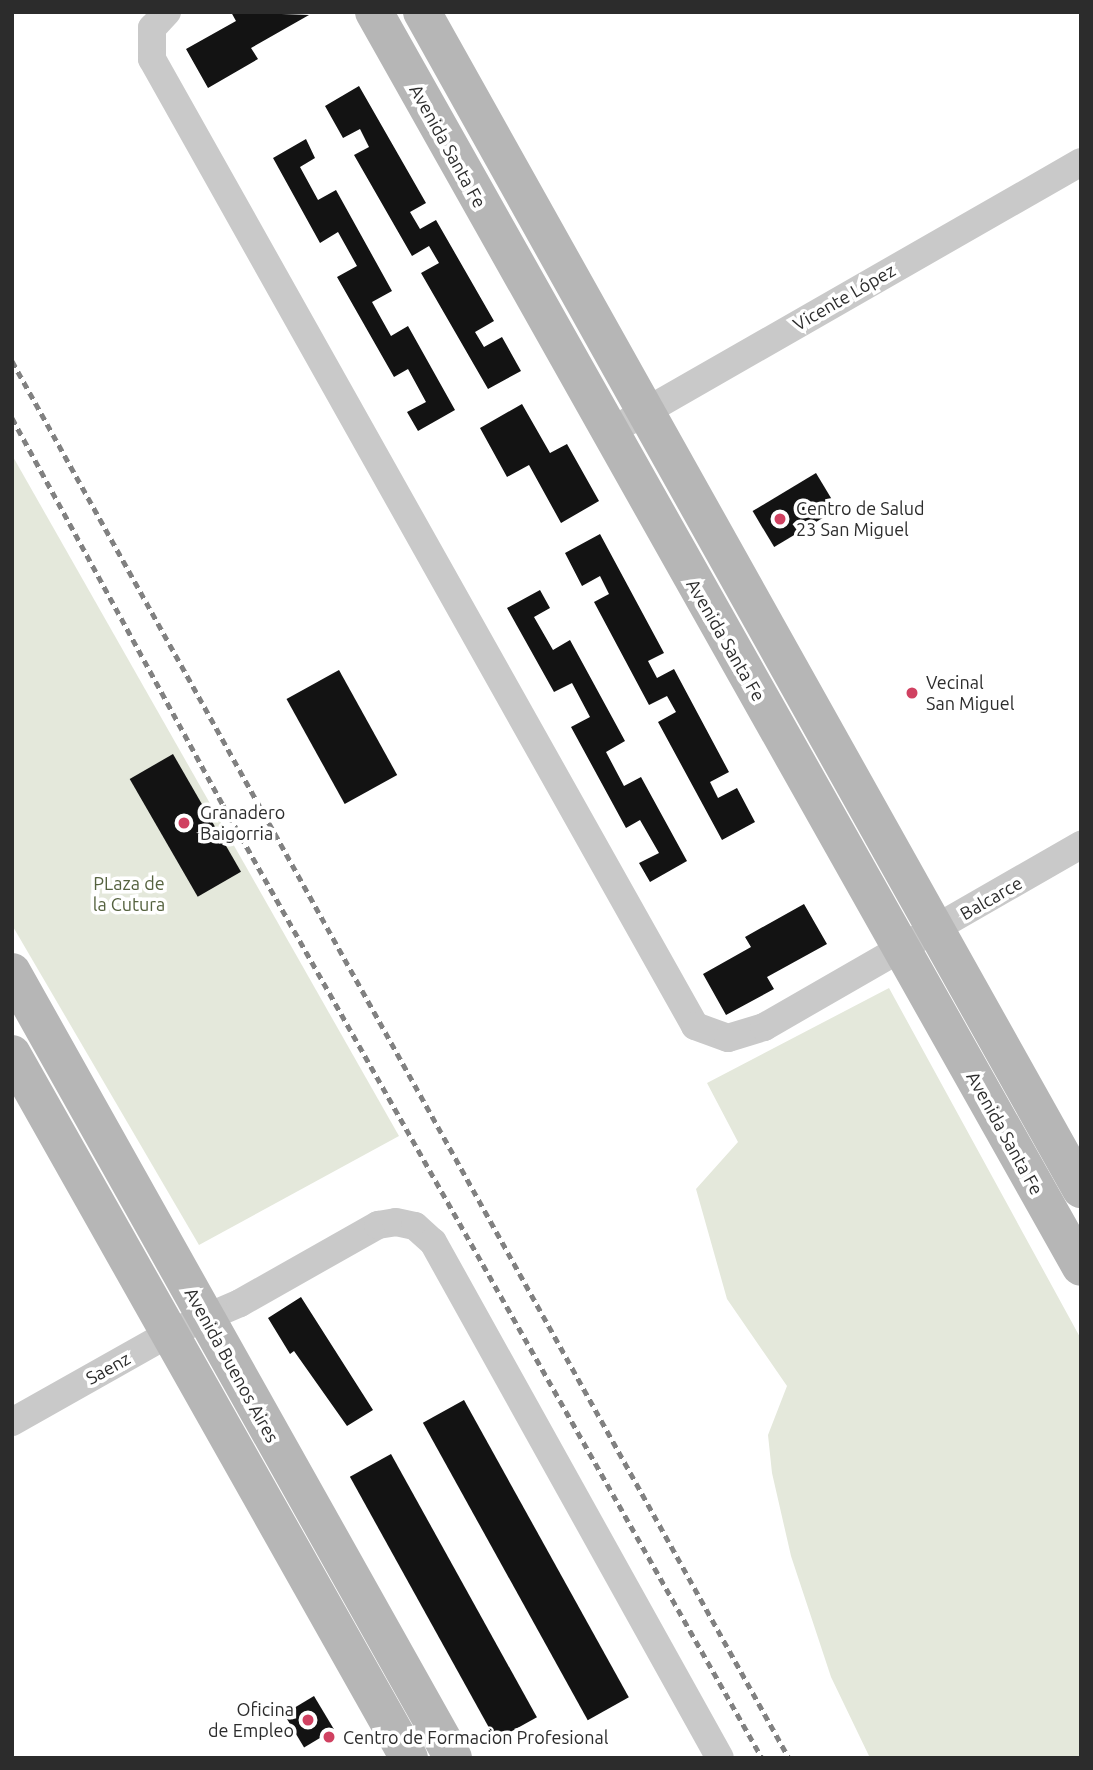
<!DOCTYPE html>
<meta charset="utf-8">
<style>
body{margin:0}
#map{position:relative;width:1093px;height:1770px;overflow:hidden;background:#fff;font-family:Ubuntu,sans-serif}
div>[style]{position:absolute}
.green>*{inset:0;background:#e4e8db}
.building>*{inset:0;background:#131313;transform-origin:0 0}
.minor>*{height:28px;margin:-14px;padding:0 14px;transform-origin:14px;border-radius:14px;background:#c9c9c9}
.secondary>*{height:38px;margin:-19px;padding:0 19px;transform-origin:19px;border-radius:19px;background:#b6b6b6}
.rail>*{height:5px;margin-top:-2.5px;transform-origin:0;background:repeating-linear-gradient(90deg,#818181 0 7px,transparent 0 12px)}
.dots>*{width:19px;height:19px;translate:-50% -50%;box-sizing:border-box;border:4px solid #fff;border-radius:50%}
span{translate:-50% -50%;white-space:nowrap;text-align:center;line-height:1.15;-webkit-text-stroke:7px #fff;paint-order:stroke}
.street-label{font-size:18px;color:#2c2c2c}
.poi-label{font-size:18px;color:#2c2c2c}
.left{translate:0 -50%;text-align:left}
.right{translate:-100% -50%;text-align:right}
.park-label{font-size:18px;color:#55623f}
.frame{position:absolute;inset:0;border:14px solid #2c2c2c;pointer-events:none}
</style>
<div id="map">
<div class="green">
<div style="clip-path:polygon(12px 455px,399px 1136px,199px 1245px,12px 925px)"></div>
<div style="clip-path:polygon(889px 988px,1081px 1339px,1081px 1758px,870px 1758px,831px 1677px,791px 1556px,772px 1473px,768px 1435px,787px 1386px,727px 1299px,696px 1189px,738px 1142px,707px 1083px)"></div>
</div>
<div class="building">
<div style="clip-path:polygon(231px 12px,309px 15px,251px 48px,258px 59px,208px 88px,186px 49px,236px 21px)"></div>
<div style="clip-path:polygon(359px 86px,426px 203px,410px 212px,420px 229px,436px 220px,494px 321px,475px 332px,484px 347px,502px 337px,521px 371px,488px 389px,421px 273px,439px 263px,429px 246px,412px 256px,354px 155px,369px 147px,360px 129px,343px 138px,325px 106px)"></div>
<div style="clip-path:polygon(306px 139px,315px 158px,300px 167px,318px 200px,336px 190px,392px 291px,372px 302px,391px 336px,408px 326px,455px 410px,418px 431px,407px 412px,426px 402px,408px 369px,394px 377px,337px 277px,357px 266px,338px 232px,320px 243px,273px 158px)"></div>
<div style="clip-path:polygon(522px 404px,550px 453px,567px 444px,599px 501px,561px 523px,529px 465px,507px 477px,480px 428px)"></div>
<div style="left:816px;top:473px;width:42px;height:74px;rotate:59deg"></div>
<div style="clip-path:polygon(600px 534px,664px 653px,648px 661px,657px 678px,674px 669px,729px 772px,710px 782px,718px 798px,737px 788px,755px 822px,722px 840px,658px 722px,676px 712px,667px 696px,649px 705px,594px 602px,609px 594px,600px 576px,582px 586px,565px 553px)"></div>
<div style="clip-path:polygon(540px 590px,550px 608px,534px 617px,553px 650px,570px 640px,625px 741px,606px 752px,624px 786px,641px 777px,687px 861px,650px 882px,639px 863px,659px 853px,640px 820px,626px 828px,571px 727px,590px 717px,572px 683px,554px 692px,507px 608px)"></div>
<div style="left:339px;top:670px;width:120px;height:60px;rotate:61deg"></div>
<div style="left:173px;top:754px;width:136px;height:50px;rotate:60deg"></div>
<div style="clip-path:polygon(804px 904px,827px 944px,767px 977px,774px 989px,726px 1015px,703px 974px,751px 947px,745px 937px)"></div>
<div style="clip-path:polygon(301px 1297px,373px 1410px,347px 1426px,294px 1351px,290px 1354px,268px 1318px)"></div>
<div style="left:464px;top:1400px;width:340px;height:47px;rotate:61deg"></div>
<div style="left:391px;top:1454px;width:301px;height:47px;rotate:61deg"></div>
<div style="left:314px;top:1696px;width:39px;height:35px;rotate:59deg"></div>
</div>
<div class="minor">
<div style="left:167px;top:12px;width:22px;rotate:133deg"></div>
<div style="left:152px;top:28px;width:31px;rotate:90deg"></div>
<div style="left:152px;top:59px;width:1109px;rotate:60.68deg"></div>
<div style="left:695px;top:1026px;width:35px;rotate:20deg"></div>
<div style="left:728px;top:1038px;width:38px;rotate:-17deg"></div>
<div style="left:764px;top:1027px;width:366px;rotate:-29.9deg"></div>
<div style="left:629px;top:421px;width:521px;rotate:-29.81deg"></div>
<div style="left:12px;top:1422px;width:181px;rotate:-29.4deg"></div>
<div style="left:170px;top:1333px;width:76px;rotate:-23.2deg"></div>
<div style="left:240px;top:1303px;width:159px;rotate:-29.5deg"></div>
<div style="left:378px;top:1225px;width:18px;rotate:-9deg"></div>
<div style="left:396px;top:1222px;width:19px;rotate:12deg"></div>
<div style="left:415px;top:1226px;width:24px;rotate:42deg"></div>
<div style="left:433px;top:1242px;width:590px;rotate:60.92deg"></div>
</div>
<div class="secondary">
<div style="left:374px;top:12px;width:1440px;rotate:60.61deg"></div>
<div style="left:422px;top:12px;width:1349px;rotate:60.76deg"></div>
<div style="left:12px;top:972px;width:901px;rotate:60.7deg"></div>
<div style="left:12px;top:1054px;width:808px;rotate:60.58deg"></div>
</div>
<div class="rail">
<div style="left:12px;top:361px;width:1599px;rotate:60.92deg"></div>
<div style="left:12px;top:418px;width:441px;rotate:61.4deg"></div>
<div style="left:223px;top:805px;width:1095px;rotate:60.51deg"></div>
</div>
<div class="dots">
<div style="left:780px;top:519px;background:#d04161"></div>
<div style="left:912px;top:693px;background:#d04161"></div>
<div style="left:184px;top:823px;background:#d04161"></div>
<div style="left:308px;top:1720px;background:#d04161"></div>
<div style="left:329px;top:1737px;background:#d04161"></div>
</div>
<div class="street-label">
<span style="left:448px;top:146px;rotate:61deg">Avenida Santa Fe</span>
<span style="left:844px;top:297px;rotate:-30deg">Vicente López</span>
<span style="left:726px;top:640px;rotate:60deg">Avenida Santa Fe</span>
<span style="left:991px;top:898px;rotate:-30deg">Balcarce</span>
<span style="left:1005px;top:1133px;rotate:61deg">Avenida Santa Fe</span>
<span style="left:232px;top:1365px;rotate:61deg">Avenida Buenos Aires</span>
<span style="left:108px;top:1368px;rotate:-29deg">Saenz</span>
</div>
<div class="poi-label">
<span class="left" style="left:796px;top:519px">Centro de Salud<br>23 San Miguel</span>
<span class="left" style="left:926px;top:693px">Vecinal<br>San Miguel</span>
<span class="left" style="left:200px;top:823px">Granadero<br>Baigorria</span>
<span class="right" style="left:294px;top:1720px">Oficina<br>de Empleo</span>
<span class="left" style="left:343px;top:1737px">Centro de Formacion Profesional</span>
</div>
<div class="park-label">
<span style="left:129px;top:894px">PLaza de<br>la Cutura</span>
</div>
<div class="frame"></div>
</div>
